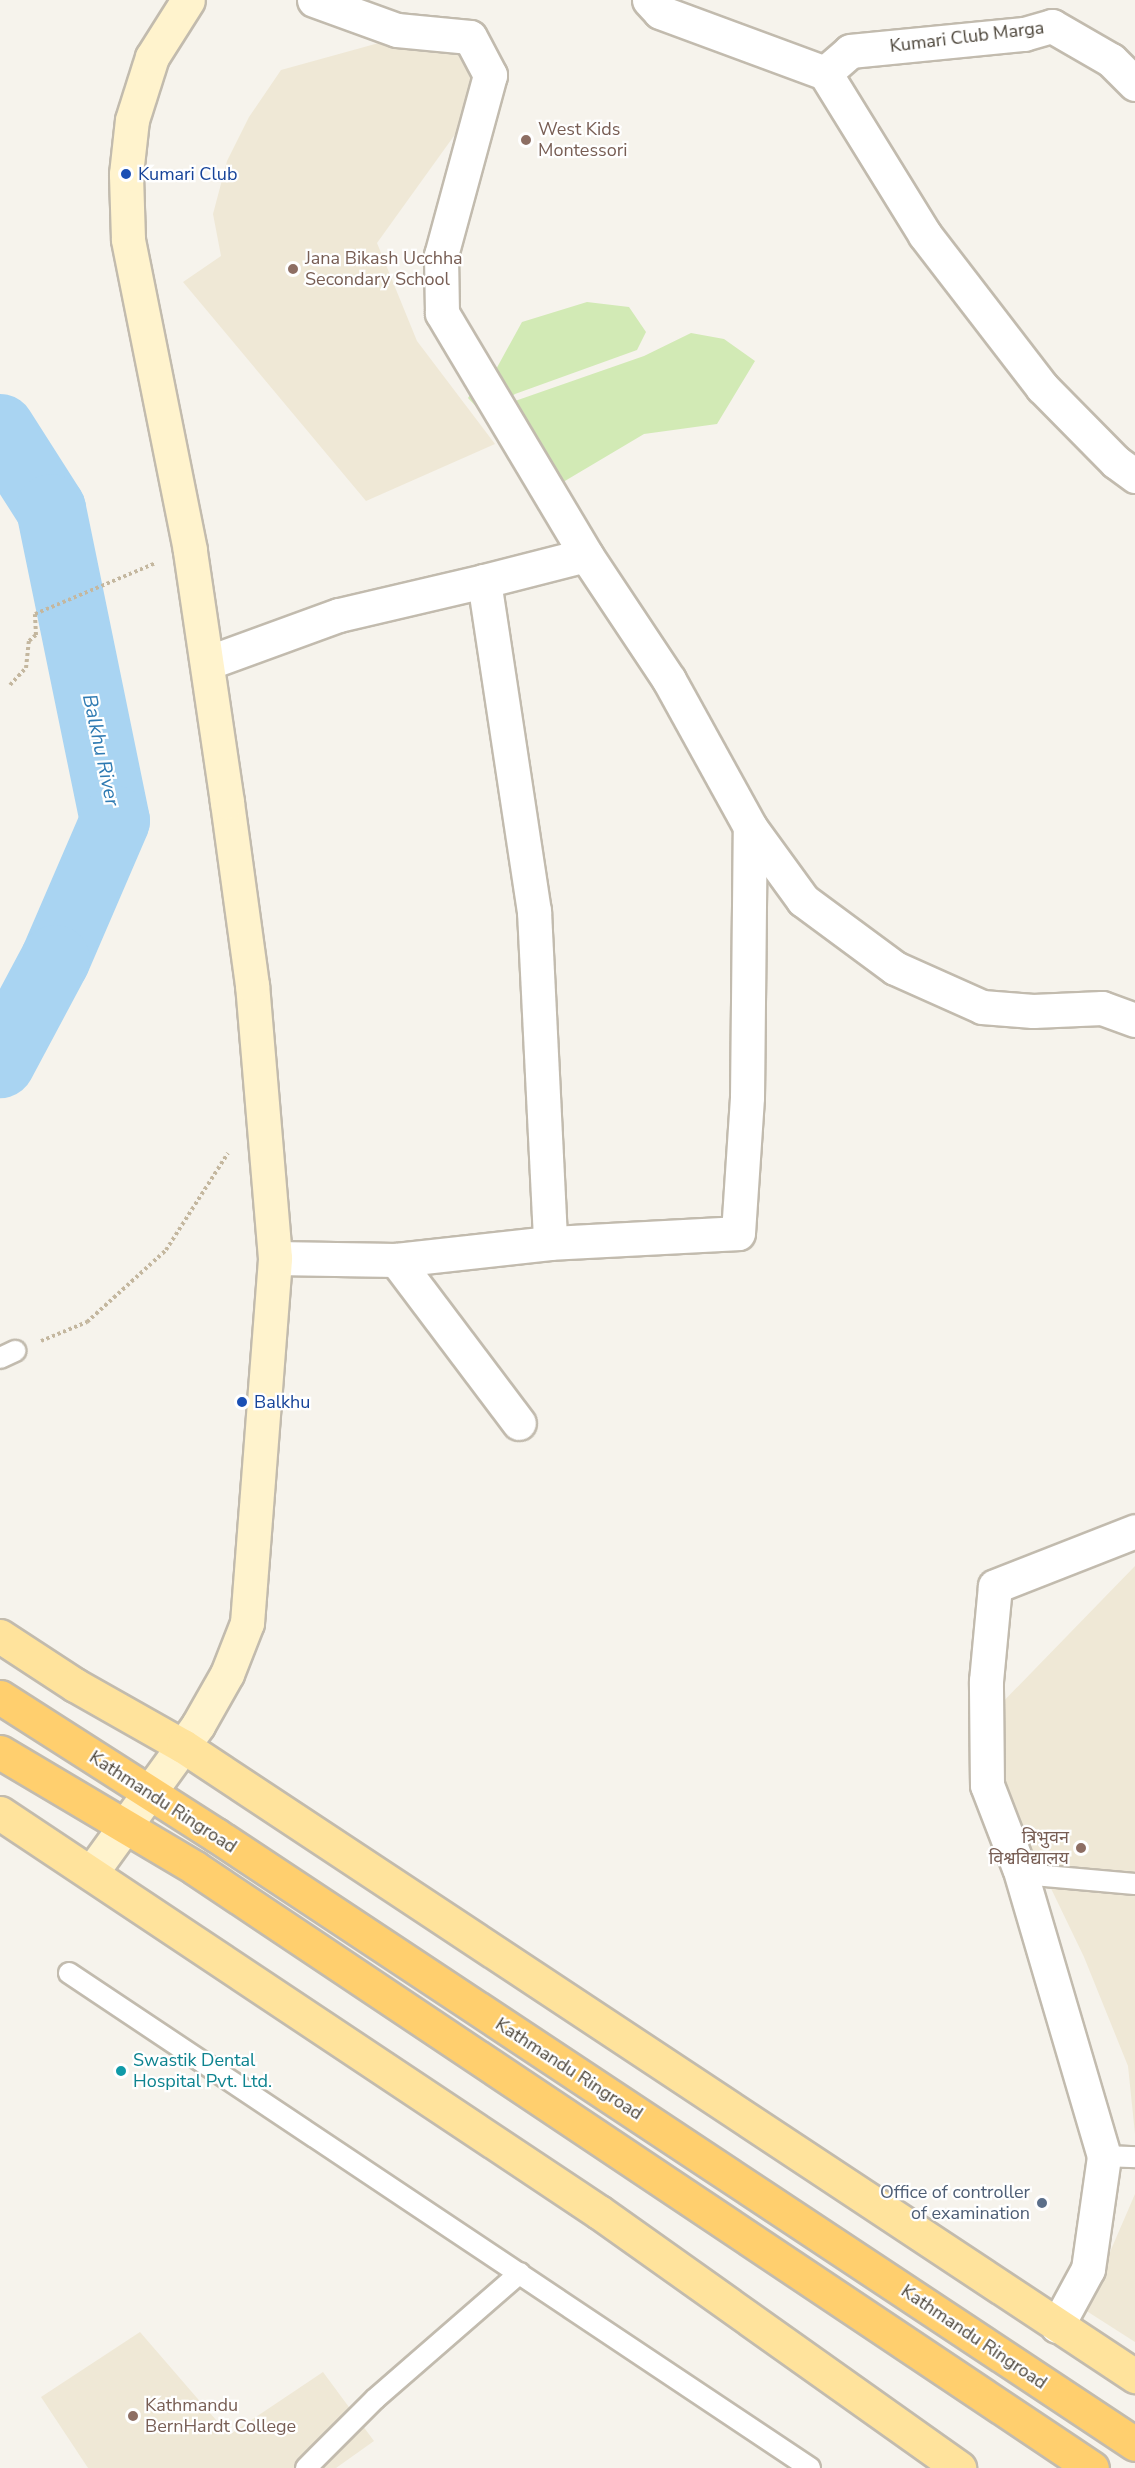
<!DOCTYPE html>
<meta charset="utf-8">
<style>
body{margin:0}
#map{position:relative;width:1135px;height:2468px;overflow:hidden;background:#f6f3ec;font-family:"Nunito Sans","Noto Sans Devanagari",sans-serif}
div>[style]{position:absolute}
.education>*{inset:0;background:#efe8d6}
.green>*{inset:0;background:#d2eab5}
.river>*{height:70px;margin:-35px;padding:0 35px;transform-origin:35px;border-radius:35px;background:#a9d4f2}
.path>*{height:4px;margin-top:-2px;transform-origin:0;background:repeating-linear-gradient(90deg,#c4b79f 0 3px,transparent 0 6px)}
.roads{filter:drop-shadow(2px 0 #c2bbae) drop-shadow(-2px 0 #c2bbae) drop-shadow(0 2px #c2bbae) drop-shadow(0 -2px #c2bbae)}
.lane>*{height:20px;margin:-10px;padding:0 10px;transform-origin:10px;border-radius:10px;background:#fff}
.street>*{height:33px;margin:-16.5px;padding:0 16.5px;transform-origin:16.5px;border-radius:16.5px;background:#fff}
.secondary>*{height:33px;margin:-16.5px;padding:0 16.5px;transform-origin:16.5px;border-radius:16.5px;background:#fff3cd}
.primary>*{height:33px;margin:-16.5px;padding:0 16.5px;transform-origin:16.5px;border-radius:16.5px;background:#ffe39c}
.highway>*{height:33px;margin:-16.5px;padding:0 16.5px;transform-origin:16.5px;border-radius:16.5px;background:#ffcf6e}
.dots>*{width:16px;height:16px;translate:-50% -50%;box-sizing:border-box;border:3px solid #fff;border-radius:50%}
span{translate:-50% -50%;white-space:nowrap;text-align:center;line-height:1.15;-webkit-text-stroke:4.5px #fff;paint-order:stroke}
.street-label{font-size:18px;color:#4b4439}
.education-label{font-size:18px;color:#785e54}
.left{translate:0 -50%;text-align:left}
.right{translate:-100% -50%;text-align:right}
.transit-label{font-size:18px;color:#164399}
.culture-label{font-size:18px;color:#0d838f}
.service-label{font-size:18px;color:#4e5e75}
.water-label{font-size:20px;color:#2e7ab2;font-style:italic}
</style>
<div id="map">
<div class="education">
<div style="clip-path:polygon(386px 41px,465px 45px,483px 75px,469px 115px,377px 243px,417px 341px,495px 444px,366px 501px,183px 282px,221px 256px,213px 214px,227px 161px,249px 117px,281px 70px)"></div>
<div style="clip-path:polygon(1135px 1566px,1135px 2134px,1128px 2066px,1084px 1957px,1045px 1876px,1009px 1819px,988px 1756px,994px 1711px)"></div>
<div style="clip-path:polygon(1135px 2194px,1135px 2342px,1085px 2310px)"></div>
<div style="clip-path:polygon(140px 2332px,229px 2435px,323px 2372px,374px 2441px,336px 2468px,88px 2468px,41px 2397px)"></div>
</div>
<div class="green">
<div style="clip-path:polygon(587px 302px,629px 307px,646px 332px,637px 350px,515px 394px,485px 416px,468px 398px,480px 379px,494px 373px,522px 322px)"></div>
<div style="clip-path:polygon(691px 333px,724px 339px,755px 361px,717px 424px,644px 434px,548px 491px,489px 421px,515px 401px,644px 356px)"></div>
</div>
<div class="river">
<div style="left:0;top:429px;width:95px;rotate:57.5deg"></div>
<div style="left:51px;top:509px;width:318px;rotate:78.4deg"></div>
<div style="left:115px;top:821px;width:151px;rotate:113.3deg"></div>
<div style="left:55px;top:960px;width:117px;rotate:118.1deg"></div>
</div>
<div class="path">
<div style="left:10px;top:685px;width:23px;rotate:-47deg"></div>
<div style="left:26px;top:668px;width:27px;rotate:-84deg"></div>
<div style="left:29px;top:641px;width:9px;rotate:-41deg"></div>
<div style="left:36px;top:635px;width:21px;rotate:-93deg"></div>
<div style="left:35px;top:614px;width:131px;rotate:-22.9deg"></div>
<div style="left:41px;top:1341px;width:50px;rotate:-22.4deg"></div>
<div style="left:87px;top:1322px;width:107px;rotate:-42.3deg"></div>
<div style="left:166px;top:1250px;width:115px;rotate:-57.4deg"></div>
</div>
<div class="roads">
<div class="lane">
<div style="left:0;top:1358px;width:17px;rotate:-25deg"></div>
<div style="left:1019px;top:1868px;width:27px;rotate:17deg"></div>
<div style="left:1045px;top:1876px;width:90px;rotate:5.1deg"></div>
<div style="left:69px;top:1973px;width:891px;rotate:33.74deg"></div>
<div style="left:1104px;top:2156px;width:31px;rotate:2deg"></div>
<div style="left:306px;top:2468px;width:98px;rotate:-45deg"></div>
<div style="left:375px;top:2399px;width:192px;rotate:-41deg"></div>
</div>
<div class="street">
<div style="left:314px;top:0;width:88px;rotate:19.9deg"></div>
<div style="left:397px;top:30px;width:73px;rotate:5.5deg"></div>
<div style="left:470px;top:37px;width:43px;rotate:62.2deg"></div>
<div style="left:490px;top:75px;width:187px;rotate:105.2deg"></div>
<div style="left:441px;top:255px;width:58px;rotate:89deg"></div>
<div style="left:442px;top:313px;width:282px;rotate:59.2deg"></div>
<div style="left:586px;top:555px;width:150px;rotate:56.4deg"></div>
<div style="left:669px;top:680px;width:168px;rotate:61.1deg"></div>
<div style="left:750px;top:827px;width:90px;rotate:54deg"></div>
<div style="left:803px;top:900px;width:114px;rotate:36.5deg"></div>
<div style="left:895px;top:968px;width:95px;rotate:24.1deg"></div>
<div style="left:982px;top:1007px;width:51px;rotate:4.5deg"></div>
<div style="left:1033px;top:1011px;width:69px;rotate:-2.5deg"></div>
<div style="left:1102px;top:1008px;width:35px;rotate:20deg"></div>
<div style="left:649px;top:0;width:16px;rotate:47deg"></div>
<div style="left:660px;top:12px;width:176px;rotate:20.3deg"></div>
<div style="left:825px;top:73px;width:190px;rotate:58.3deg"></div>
<div style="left:925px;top:235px;width:192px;rotate:52.4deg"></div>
<div style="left:1042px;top:387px;width:105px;rotate:45.4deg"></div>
<div style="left:1116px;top:462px;width:24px;rotate:36deg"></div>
<div style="left:825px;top:73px;width:33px;rotate:-41deg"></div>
<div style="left:850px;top:51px;width:175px;rotate:-5.6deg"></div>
<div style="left:1024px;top:34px;width:29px;rotate:-16deg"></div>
<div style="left:1052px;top:26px;width:68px;rotate:30deg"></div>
<div style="left:1111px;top:60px;width:34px;rotate:45deg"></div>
<div style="left:484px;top:581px;width:105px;rotate:-14.3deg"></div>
<div style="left:207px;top:663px;width:140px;rotate:-20deg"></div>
<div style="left:339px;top:615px;width:149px;rotate:-13.2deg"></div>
<div style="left:484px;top:581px;width:334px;rotate:81.4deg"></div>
<div style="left:534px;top:911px;width:332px;rotate:87.2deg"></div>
<div style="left:550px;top:1243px;width:188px;rotate:-3deg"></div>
<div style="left:738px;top:1233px;width:136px;rotate:-86.2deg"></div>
<div style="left:747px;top:1097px;width:270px;rotate:-89.4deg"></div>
<div style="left:275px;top:1258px;width:121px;rotate:0.9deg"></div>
<div style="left:396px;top:1260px;width:155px;rotate:-6.3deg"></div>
<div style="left:396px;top:1260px;width:204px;rotate:53deg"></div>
<div style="left:1057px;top:2326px;width:65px;rotate:-61.5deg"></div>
<div style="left:1088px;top:2269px;width:114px;rotate:-81.9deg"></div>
<div style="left:1104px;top:2156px;width:300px;rotate:-106.4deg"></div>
<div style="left:1019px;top:1868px;width:89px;rotate:-111.1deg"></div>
<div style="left:987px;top:1785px;width:104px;rotate:-90.6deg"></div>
<div style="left:986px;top:1681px;width:95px;rotate:-84.6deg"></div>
<div style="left:995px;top:1586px;width:150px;rotate:-21.4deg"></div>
</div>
<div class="secondary">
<div style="left:91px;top:1873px;width:183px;rotate:-54.1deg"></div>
<div style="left:198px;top:1725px;width:59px;rotate:-60.4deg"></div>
<div style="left:227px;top:1674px;width:55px;rotate:-68.6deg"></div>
<div style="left:247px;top:1623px;width:366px;rotate:-85.6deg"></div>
<div style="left:275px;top:1258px;width:274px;rotate:-94.8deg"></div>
<div style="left:252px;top:985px;width:185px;rotate:-97.8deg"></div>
<div style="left:227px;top:802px;width:255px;rotate:-98.4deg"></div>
<div style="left:190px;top:550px;width:317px;rotate:-101.3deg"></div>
<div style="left:128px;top:239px;width:65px;rotate:-91.8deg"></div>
<div style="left:126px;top:174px;width:54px;rotate:-83.7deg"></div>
<div style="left:132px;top:120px;width:66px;rotate:-72.4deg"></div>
<div style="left:152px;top:57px;width:67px;rotate:-57.7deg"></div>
</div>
<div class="primary">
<div style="left:0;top:1636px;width:90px;rotate:33.2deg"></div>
<div style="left:75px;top:1685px;width:124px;rotate:29.5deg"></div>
<div style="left:183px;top:1746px;width:1142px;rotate:33.5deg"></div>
<div style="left:0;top:1813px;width:720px;rotate:33.67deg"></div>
<div style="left:599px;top:2212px;width:442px;rotate:35.4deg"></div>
</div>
<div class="highway">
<div style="left:0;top:1697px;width:256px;rotate:32.6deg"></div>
<div style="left:216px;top:1835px;width:1102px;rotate:33.53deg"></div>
<div style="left:0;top:1752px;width:227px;rotate:30.7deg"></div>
<div style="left:195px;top:1868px;width:1079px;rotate:33.78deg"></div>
</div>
</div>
<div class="dots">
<div style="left:526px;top:140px;background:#8d6e63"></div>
<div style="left:126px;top:174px;background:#1a4fb4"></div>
<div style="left:293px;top:269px;background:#8d6e63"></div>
<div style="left:242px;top:1402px;background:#1a4fb4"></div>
<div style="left:1081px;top:1848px;background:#8d6e63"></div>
<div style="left:121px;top:2071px;background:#0f9aa8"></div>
<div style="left:1042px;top:2203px;background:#5c6f8a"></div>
<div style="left:133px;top:2416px;background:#8d6e63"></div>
</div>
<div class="street-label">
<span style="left:967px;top:37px;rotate:-7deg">Kumari Club Marga</span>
<span style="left:163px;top:1802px;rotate:33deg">Kathmandu Ringroad</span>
<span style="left:569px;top:2069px;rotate:33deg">Kathmandu Ringroad</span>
<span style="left:974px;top:2337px;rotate:34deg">Kathmandu Ringroad</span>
</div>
<div class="education-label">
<span class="left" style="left:538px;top:140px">West Kids<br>Montessori</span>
<span class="left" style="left:305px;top:269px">Jana Bikash Ucchha<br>Secondary School</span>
<span class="right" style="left:1069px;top:1848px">त्रिभुवन<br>विश्वविद्यालय</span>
<span class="left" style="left:145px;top:2416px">Kathmandu<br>BernHardt College</span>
</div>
<div class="transit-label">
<span class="left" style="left:138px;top:174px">Kumari Club</span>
<span class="left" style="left:254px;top:1402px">Balkhu</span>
</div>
<div class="culture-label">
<span class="left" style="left:133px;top:2071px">Swastik Dental<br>Hospital Pvt. Ltd.</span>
</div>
<div class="service-label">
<span class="right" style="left:1030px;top:2203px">Office of controller<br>of examination</span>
</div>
<div class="water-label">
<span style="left:101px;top:750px;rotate:78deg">Balkhu River</span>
</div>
</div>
